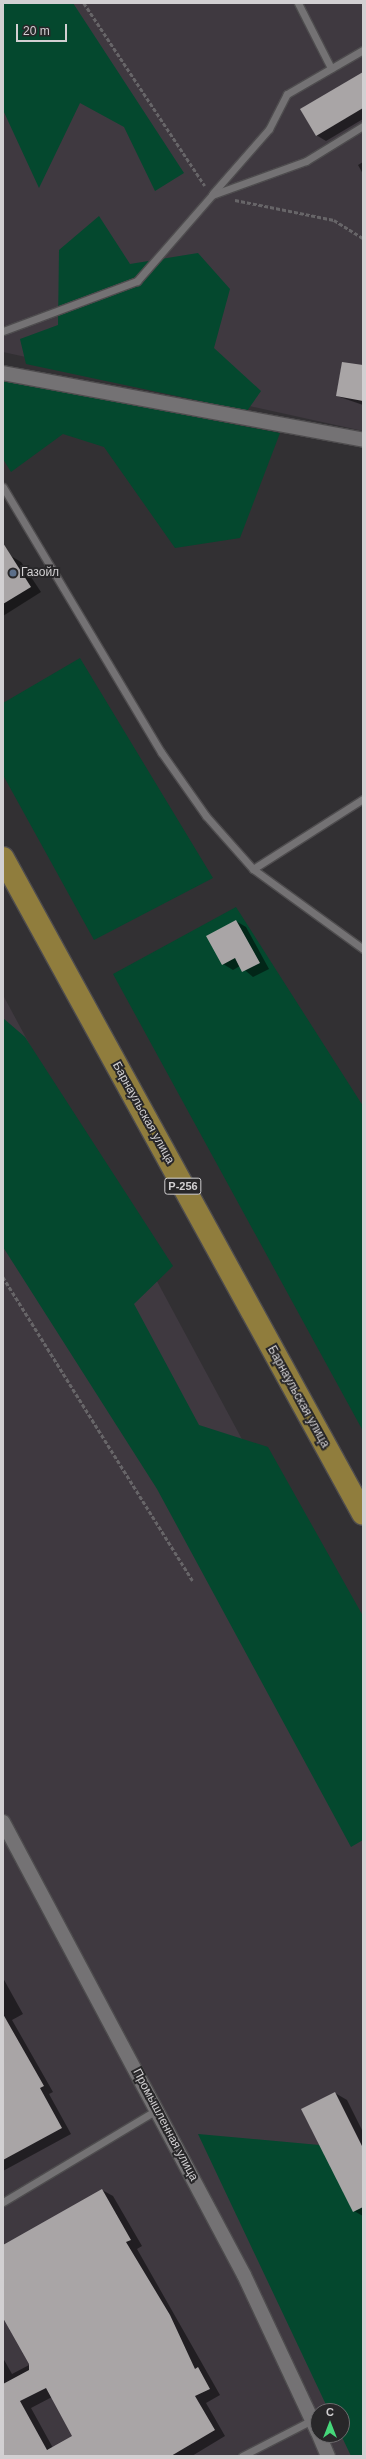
<!DOCTYPE html>
<meta charset="utf-8">
<style>
body{margin:0}
#map{position:relative;width:366px;height:2459px;overflow:hidden;background:#323033;font-family:Helvetica,sans-serif}
div>[style]{position:absolute}
.built>*{inset:0;background:#3f3940}
.green>*{inset:0;background:#04482e}
.shadow>*{inset:0;background:#0007}
.building>*{inset:0;background:#a9a5a6}
.path>*{height:2.5px;margin-top:-1.25px;transform-origin:0;background:repeating-linear-gradient(90deg,#676568 0 4px,transparent 0 6px)}
.roads{filter:drop-shadow(1px 0 #4e4c4e) drop-shadow(-1px 0 #4e4c4e) drop-shadow(0 1px #4e4c4e) drop-shadow(0 -1px #4e4c4e)}
.service>*{height:7px;margin:-3.5px;padding:0 3.5px;transform-origin:3.5px;border-radius:3.5px;background:#747274}
.minor>*{height:14px;margin:-7px;padding:0 7px;transform-origin:7px;border-radius:7px;background:#747274}
.trunk>*{height:22px;margin:-11px;padding:0 11px;transform-origin:11px;border-radius:11px;background:#907d3d}
.dots>*{width:11px;height:11px;translate:-50% -50%;box-sizing:border-box;border:2px solid #282729;border-radius:50%}
span{translate:-50% -50%;white-space:nowrap;text-align:center;line-height:1.15;-webkit-text-stroke:4px #282729;paint-order:stroke}
.shield-label span{padding:1px 3px;background:#282729;border:1px solid;border-radius:3px;-webkit-text-stroke-width:0}
.shield-label{font-size:11px;color:#d2d0d2;font-weight:700}
.poi-label{font-size:12px;color:#d2d0d2}
.left{translate:0 -50%;text-align:left}
.street-label{font-size:12px;color:#d2d0d2}
.frame{position:absolute;inset:0;border:4px solid #d2d0d2;pointer-events:none}
.north{position:absolute;left:310px;top:2403px;width:40px;height:40px;box-sizing:border-box;background:#282729;border:1px solid #6c6b6d;border-radius:50%;rotate:0deg;font-size:11px;font-weight:700;line-height:16px;text-align:center;color:#d2d0d2}
.north::after{content:'';display:block;margin:auto;width:14px;height:18px;background:#46d77a;clip-path:polygon(50% 0,100% 100%,50% 72%,0 100%)}
.scale{position:absolute;left:16px;top:24px;width:51px;height:18px;box-sizing:border-box;border:2px solid #d2d0d2;border-top:0;padding-left:5px;font-size:12px;line-height:14px;white-space:nowrap;color:#d2d0d2;-webkit-text-stroke:3px #282729;paint-order:stroke}
</style>
<div id="map">
<div class="built">
<div style="clip-path:polygon(3px 3px,363px 3px,363px 431px,3px 352px)"></div>
<div style="clip-path:polygon(evenodd,3px 995px,363px 1664px,363px 2456px,3px 2456px,3px 995px,318px 2411px,342px 2411px,342px 2435px,318px 2435px,318px 2411px)"></div>
</div>
<div class="green">
<div style="clip-path:polygon(3px 3px,73px 3px,184px 173px,155px 191px,124px 127px,80px 103px,39px 188px,3px 110px)"></div>
<div style="clip-path:polygon(99px 216px,130px 264px,198px 253px,230px 289px,214px 348px,261px 391px,247px 411px,26px 364px,20px 339px,58px 325px,59px 250px)"></div>
<div style="clip-path:polygon(3px 380px,280px 433px,240px 538px,175px 548px,104px 447px,63px 434px,11px 472px,3px 459px)"></div>
<div style="clip-path:polygon(80px 658px,213px 878px,94px 940px,3px 775px,3px 703px)"></div>
<div style="clip-path:polygon(236px 907px,363px 1106px,363px 1431px,113px 974px)"></div>
<div style="clip-path:polygon(3px 1018px,25px 1037px,173px 1266px,134px 1304px,199px 1425px,268px 1447px,363px 1616px,363px 1840px,351px 1847px,157px 1489px,3px 1247px)"></div>
<div style="clip-path:polygon(198px 2134px,363px 2149px,363px 2456px,351px 2456px,341px 2435px,342px 2411px,329px 2411px)"></div>
</div>
<div class="shadow">
<div style="clip-path:polygon(363px 73px,363px 119px,326px 141px,316px 135px)"></div>
<div style="clip-path:polygon(363px 162px,363px 174px,358px 165px)"></div>
<div style="clip-path:polygon(363px 366px,363px 405px,337px 396px)"></div>
<div style="clip-path:polygon(11px 556px,21px 562px,41px 592px,3px 616px,3px 560px)"></div>
<div style="clip-path:polygon(236px 921px,246px 927px,269px 969px,253px 977px,240px 966px,233px 970px,223px 964px)"></div>
<div style="clip-path:polygon(3px 1978px,23px 2014px,12px 2020px,53px 2092px,49px 2094px,71px 2134px,3px 2171px)"></div>
<div style="clip-path:polygon(335px 2093px,347px 2100px,363px 2132px,363px 2216px,354px 2211px)"></div>
<div style="clip-path:polygon(evenodd,102px 2190px,113px 2196px,142px 2246px,137px 2249px,220px 2395px,206px 2403px,225px 2436px,192px 2456px,3px 2456px,3px 2358px,12px 2374px,31px 2364px,3px 2316px,3px 2246px,102px 2190px,52px 2397px,73px 2437px,53px 2448px,31px 2408px,52px 2397px)"></div>
</div>
<div class="building">
<div style="clip-path:polygon(363px 72px,363px 108px,316px 136px,300px 109px)"></div>
<div style="clip-path:polygon(342px 362px,363px 365px,363px 401px,336px 396px)"></div>
<div style="clip-path:polygon(3px 543px,31px 587px,3px 604px)"></div>
<div style="clip-path:polygon(236px 920px,260px 963px,242px 972px,235px 958px,222px 965px,206px 936px)"></div>
<div style="clip-path:polygon(3px 2014px,44px 2086px,40px 2088px,62px 2128px,3px 2160px)"></div>
<div style="clip-path:polygon(335px 2092px,363px 2148px,363px 2207px,353px 2212px,301px 2109px)"></div>
<div style="clip-path:polygon(evenodd,102px 2189px,131px 2240px,126px 2242px,170px 2315px,195px 2369px,198px 2367px,210px 2389px,195px 2396px,215px 2430px,171px 2456px,3px 2456px,3px 2384px,29px 2370px,29px 2364px,3px 2318px,3px 2245px,102px 2189px,46px 2388px,72px 2436px,47px 2450px,20px 2401px,46px 2388px)"></div>
</div>
<div class="path">
<div style="left:84px;top:3px;width:219px;rotate:56.5deg"></div>
<div style="left:235px;top:200px;width:101px;rotate:11.4deg"></div>
<div style="left:334px;top:220px;width:34px;rotate:32deg"></div>
<div style="left:3px;top:1277px;width:358px;rotate:58deg"></div>
</div>
<div class="roads">
<div class="service">
<div style="left:298px;top:3px;width:73px;rotate:63.1deg"></div>
<div style="left:213px;top:193px;width:85px;rotate:-48.8deg"></div>
<div style="left:269px;top:129px;width:39px;rotate:-63deg"></div>
<div style="left:287px;top:94px;width:88px;rotate:-30.1deg"></div>
<div style="left:3px;top:331px;width:143px;rotate:-20.5deg"></div>
<div style="left:137px;top:281px;width:114px;rotate:-48.9deg"></div>
<div style="left:212px;top:195px;width:100px;rotate:-19.9deg"></div>
<div style="left:306px;top:161px;width:67px;rotate:-31.6deg"></div>
<div style="left:3px;top:487px;width:309px;rotate:59.2deg"></div>
<div style="left:161px;top:752px;width:78px;rotate:54.9deg"></div>
<div style="left:206px;top:816px;width:71px;rotate:48.4deg"></div>
<div style="left:253px;top:869px;width:136px;rotate:36deg"></div>
<div style="left:253px;top:869px;width:130px;rotate:-32.5deg"></div>
<div style="left:3px;top:2202px;width:179px;rotate:-30.9deg"></div>
<div style="left:242px;top:2456px;width:79px;rotate:-27.2deg"></div>
</div>
<div class="minor">
<div style="left:3px;top:373px;width:366px;rotate:10.5deg"></div>
<div style="left:3px;top:1822px;width:513px;rotate:61.99deg"></div>
<div style="left:244px;top:2275px;width:174px;rotate:64.9deg"></div>
<div style="left:319px;top:2435px;width:23px;rotate:67deg"></div>
</div>
<div class="trunk">
<div style="left:3px;top:858px;width:748px;rotate:61.24deg"></div>
</div>
</div>
<div class="dots">
<div style="left:13px;top:573px;background:#5c6f8a"></div>
</div>
<div class="shield-label">
<span style="left:183px;top:1186px">Р-256</span>
</div>
<div class="poi-label">
<span class="left" style="left:21px;top:573px">Газойл</span>
</div>
<div class="street-label">
<span style="left:143px;top:1113px;rotate:61deg">Барнаульская улица</span>
<span style="left:298px;top:1397px;rotate:61deg">Барнаульская улица</span>
<span style="left:165px;top:2125px;rotate:62deg">Промышленная улица</span>
</div>
<div class="frame"></div>
<div class="north">С</div>
<div class="scale">20 m</div>
</div>
